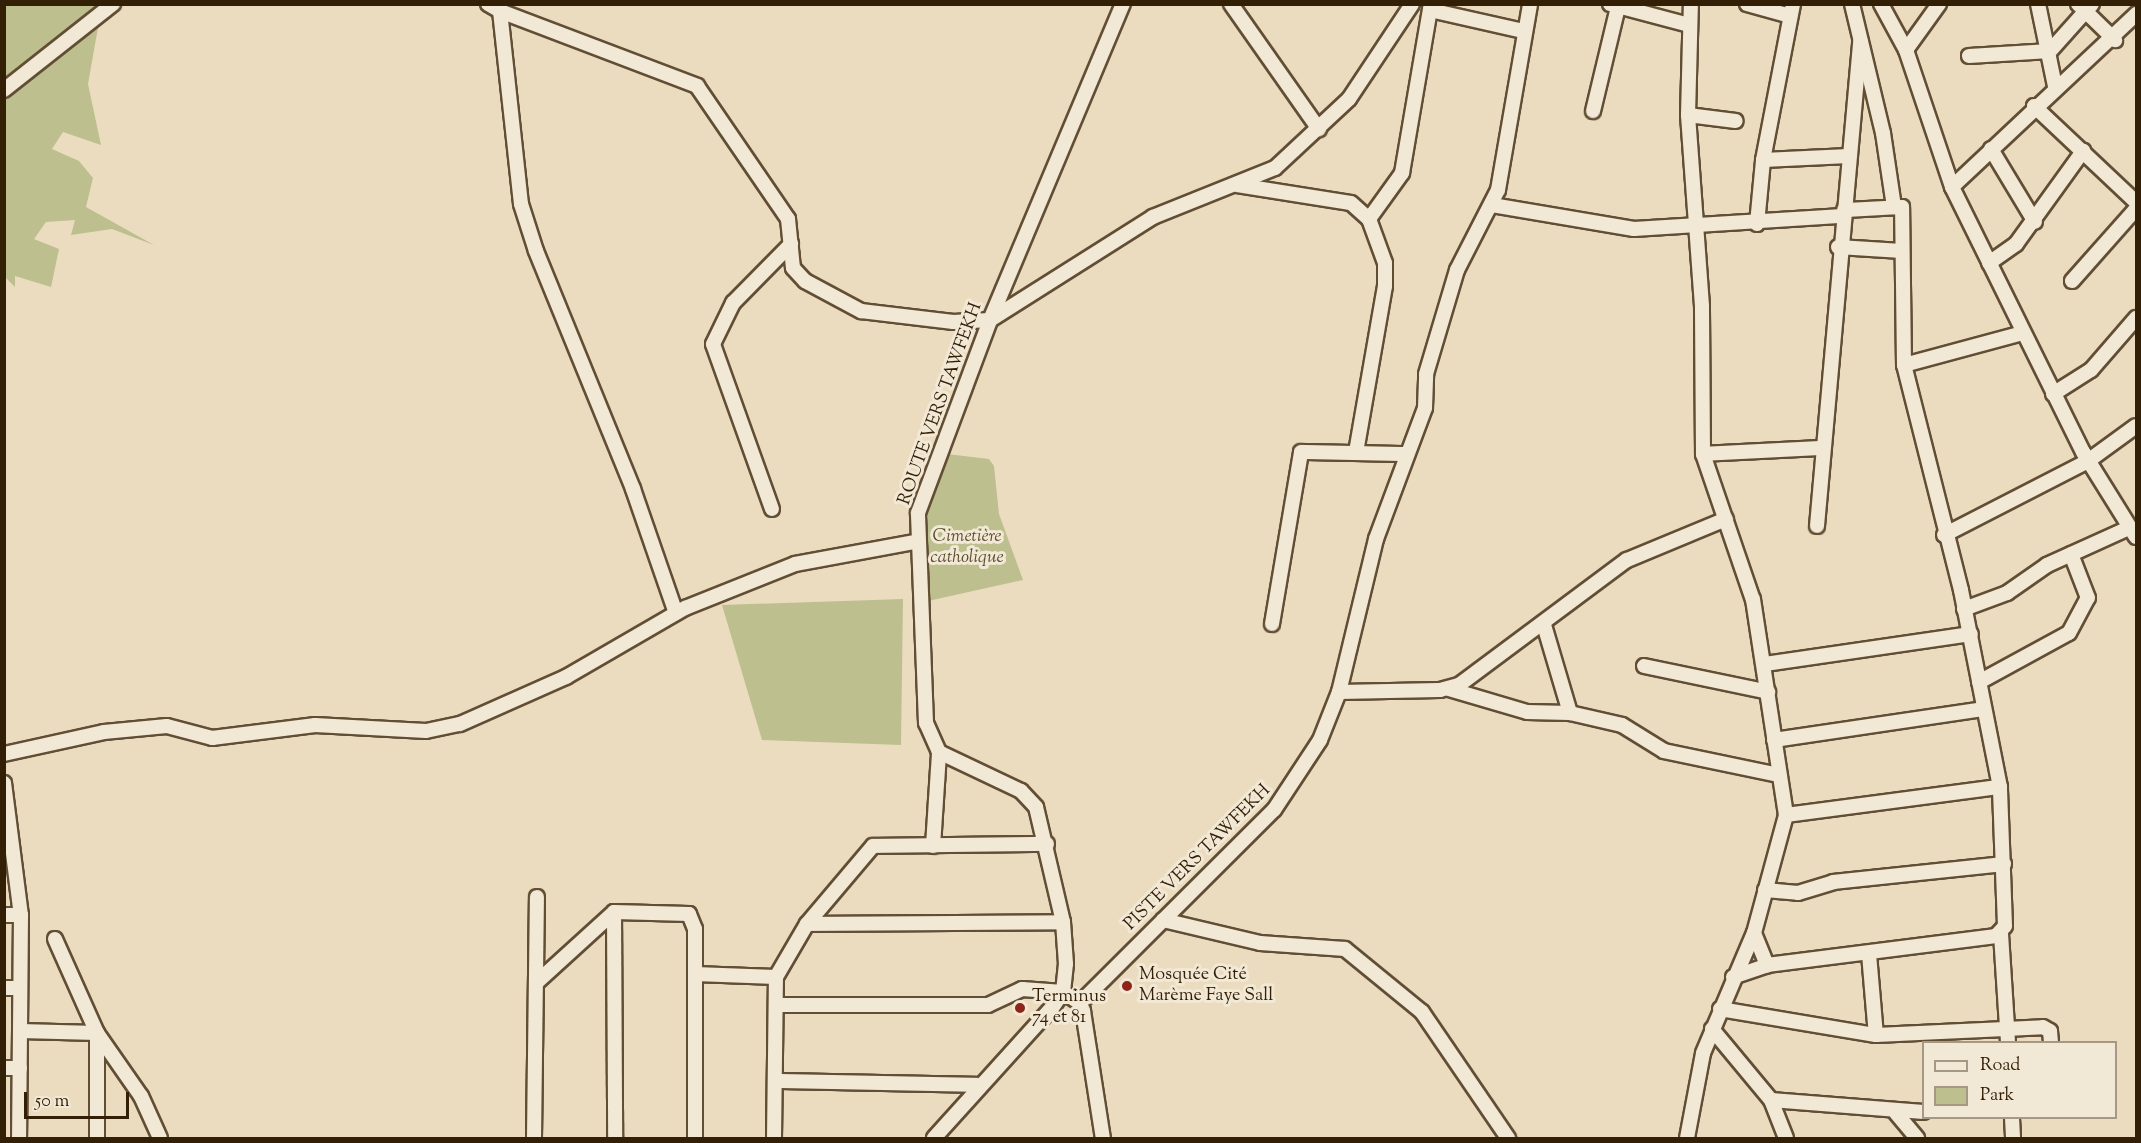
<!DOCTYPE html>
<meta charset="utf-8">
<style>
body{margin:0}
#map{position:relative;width:2141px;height:1143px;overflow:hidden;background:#ebdcc0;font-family:"Sorts Mill Goudy",serif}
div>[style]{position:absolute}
.green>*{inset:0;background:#bdbf8e}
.roads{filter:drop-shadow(2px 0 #614e34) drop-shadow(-2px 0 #614e34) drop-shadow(0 2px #614e34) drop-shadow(0 -2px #614e34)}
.minor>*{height:14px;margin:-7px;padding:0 7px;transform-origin:7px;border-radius:7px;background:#f2e8d6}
.dots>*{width:16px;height:16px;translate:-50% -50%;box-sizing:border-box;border:3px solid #f2e8d6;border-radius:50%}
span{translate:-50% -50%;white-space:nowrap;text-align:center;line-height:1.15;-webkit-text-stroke:6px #f2e8d6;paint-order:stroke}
.street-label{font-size:18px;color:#331f06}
.park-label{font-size:18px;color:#5c4f2f;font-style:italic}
.poi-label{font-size:18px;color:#331f06}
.left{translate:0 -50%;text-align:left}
.frame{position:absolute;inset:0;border:6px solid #331f06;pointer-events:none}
.legend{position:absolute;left:1922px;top:1041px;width:195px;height:78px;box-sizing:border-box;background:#f2e8d6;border:2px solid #a69883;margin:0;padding:8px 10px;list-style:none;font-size:18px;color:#331f06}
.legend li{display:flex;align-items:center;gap:12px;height:30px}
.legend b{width:30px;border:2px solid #a69883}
.scale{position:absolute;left:24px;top:1092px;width:105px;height:27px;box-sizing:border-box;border:3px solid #331f06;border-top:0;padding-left:8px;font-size:18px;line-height:21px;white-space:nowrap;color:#331f06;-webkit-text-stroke:4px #f2e8d6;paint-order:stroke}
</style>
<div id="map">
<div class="green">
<div style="clip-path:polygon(5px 5px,102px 5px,88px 84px,101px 145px,63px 132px,52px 149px,79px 161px,93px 178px,86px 207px,154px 245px,112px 229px,71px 235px,75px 220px,46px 222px,34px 239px,59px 249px,51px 287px,15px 276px,15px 287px,5px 277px)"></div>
<div style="clip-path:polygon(947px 454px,989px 459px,994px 466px,999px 514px,1023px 580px,928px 601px,927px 506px)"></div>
<div style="clip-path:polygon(903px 599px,901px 745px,762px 740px,722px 605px)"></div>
</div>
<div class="roads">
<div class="minor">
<div style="left:488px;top:4px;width:14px;rotate:30deg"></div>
<div style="left:500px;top:11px;width:194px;rotate:83.8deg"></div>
<div style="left:521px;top:204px;width:49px;rotate:72.3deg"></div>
<div style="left:536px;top:251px;width:257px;rotate:67.8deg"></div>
<div style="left:633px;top:489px;width:131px;rotate:70.9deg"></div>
<div style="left:1231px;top:4px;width:153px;rotate:54.9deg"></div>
<div style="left:1610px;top:4px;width:82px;rotate:14.9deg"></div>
<div style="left:1747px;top:4px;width:45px;rotate:15.6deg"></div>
<div style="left:1852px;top:4px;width:133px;rotate:76.5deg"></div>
<div style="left:1883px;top:133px;width:75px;rotate:81.5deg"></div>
<div style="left:1881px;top:4px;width:52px;rotate:61.5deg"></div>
<div style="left:1906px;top:50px;width:145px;rotate:71.4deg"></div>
<div style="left:1952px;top:187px;width:296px;rotate:63.7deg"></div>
<div style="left:2083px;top:452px;width:100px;rotate:58.1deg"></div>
<div style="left:2038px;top:4px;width:84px;rotate:78.3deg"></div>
<div style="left:2078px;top:4px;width:52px;rotate:44.2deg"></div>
<div style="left:1430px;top:10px;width:95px;rotate:12.7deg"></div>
<div style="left:500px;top:11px;width:211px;rotate:20.8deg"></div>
<div style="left:697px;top:86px;width:161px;rotate:55.6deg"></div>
<div style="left:788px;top:219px;width:49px;rotate:84.2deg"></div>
<div style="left:793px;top:268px;width:18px;rotate:47deg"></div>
<div style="left:805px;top:281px;width:64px;rotate:28.2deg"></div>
<div style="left:861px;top:311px;width:93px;rotate:6.8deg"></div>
<div style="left:953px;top:322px;width:37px;rotate:-3deg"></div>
<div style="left:990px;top:320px;width:193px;rotate:-32.3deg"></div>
<div style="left:1153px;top:217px;width:131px;rotate:-21.9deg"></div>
<div style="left:1275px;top:168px;width:101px;rotate:-43deg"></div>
<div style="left:1349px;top:99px;width:114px;rotate:-56.4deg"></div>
<div style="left:1906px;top:50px;width:57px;rotate:-54.3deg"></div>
<div style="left:1969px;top:56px;width:81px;rotate:-3.5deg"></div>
<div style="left:2050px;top:51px;width:63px;rotate:-48.2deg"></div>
<div style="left:4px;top:90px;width:139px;rotate:-38.3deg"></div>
<div style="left:2034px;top:106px;width:140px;rotate:43.3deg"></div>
<div style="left:1593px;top:111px;width:107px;rotate:-76.5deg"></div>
<div style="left:1688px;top:115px;width:48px;rotate:7.1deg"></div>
<div style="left:1991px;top:149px;width:85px;rotate:58.9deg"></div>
<div style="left:1763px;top:160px;width:86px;rotate:-2.7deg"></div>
<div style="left:1237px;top:185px;width:115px;rotate:9deg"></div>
<div style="left:1351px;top:203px;width:24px;rotate:42deg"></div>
<div style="left:1369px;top:219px;width:47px;rotate:70deg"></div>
<div style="left:1385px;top:263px;width:23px;rotate:90deg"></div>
<div style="left:1385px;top:286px;width:169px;rotate:99.9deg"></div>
<div style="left:1952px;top:187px;width:253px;rotate:-43.2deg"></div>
<div style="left:1492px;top:205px;width:144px;rotate:9.6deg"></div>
<div style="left:1634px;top:229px;width:209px;rotate:-3.6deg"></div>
<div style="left:1369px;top:219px;width:57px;rotate:-54.3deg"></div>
<div style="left:1402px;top:173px;width:171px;rotate:-80.3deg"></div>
<div style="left:1757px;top:224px;width:64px;rotate:-84.6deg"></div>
<div style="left:1763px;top:160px;width:159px;rotate:-79.1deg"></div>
<div style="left:1838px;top:247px;width:64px;rotate:3.6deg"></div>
<div style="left:1989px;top:263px;width:33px;rotate:-35deg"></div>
<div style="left:2016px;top:244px;width:115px;rotate:-54.2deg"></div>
<div style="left:2072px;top:281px;width:96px;rotate:-48.4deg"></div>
<div style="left:1904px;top:365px;width:123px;rotate:-15.1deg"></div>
<div style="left:2053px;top:394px;width:45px;rotate:-32.3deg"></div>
<div style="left:2091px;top:370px;width:69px;rotate:-49.1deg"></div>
<div style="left:1703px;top:454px;width:120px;rotate:-2.9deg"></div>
<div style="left:772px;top:509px;width:175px;rotate:-109.7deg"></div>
<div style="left:713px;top:344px;width:46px;rotate:-64deg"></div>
<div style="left:733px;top:303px;width:83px;rotate:-45.5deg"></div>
<div style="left:1817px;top:526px;width:487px;rotate:-84.9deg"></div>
<div style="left:1944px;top:535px;width:162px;rotate:-27.2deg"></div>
<div style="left:2088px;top:461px;width:59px;rotate:-36.1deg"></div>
<div style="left:1964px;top:609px;width:46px;rotate:-20.4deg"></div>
<div style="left:2007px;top:593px;width:49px;rotate:-35deg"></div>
<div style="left:2047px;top:565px;width:90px;rotate:-24.3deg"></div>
<div style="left:1272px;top:624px;width:174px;rotate:-80.4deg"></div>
<div style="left:1301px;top:452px;width:105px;rotate:1.1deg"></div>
<div style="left:1544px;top:625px;width:92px;rotate:73.5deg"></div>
<div style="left:1765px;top:664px;width:208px;rotate:-8.3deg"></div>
<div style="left:1644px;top:666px;width:127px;rotate:11.8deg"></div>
<div style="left:1979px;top:682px;width:102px;rotate:-28.6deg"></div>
<div style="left:2069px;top:633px;width:40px;rotate:-62deg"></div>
<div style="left:2088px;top:598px;width:47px;rotate:-111.1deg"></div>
<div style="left:1449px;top:689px;width:81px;rotate:16.4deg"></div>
<div style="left:1527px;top:712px;width:43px;rotate:1.3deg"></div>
<div style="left:1570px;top:713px;width:53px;rotate:13deg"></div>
<div style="left:1622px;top:725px;width:49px;rotate:31.8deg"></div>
<div style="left:1664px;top:751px;width:117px;rotate:11.8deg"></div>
<div style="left:1339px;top:692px;width:101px;rotate:-1.1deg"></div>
<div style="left:1440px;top:690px;width:20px;rotate:-15deg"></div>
<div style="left:1459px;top:685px;width:209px;rotate:-36.7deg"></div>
<div style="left:1627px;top:560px;width:107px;rotate:-22.5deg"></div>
<div style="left:1774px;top:740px;width:211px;rotate:-8.4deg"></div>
<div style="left:4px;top:754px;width:102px;rotate:-12.4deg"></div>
<div style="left:104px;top:732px;width:63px;rotate:-5.4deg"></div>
<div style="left:167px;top:726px;width:47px;rotate:14.9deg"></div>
<div style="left:212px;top:738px;width:104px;rotate:-7.2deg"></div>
<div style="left:315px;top:725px;width:111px;rotate:3.1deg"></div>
<div style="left:426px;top:731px;width:35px;rotate:-12deg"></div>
<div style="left:460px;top:724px;width:116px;rotate:-23.9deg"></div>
<div style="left:566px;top:677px;width:138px;rotate:-30.1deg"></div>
<div style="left:685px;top:608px;width:118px;rotate:-21.8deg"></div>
<div style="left:795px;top:564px;width:122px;rotate:-10.4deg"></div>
<div style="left:4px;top:783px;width:133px;rotate:82.7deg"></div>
<div style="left:21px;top:915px;width:223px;rotate:90.5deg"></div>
<div style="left:1786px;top:815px;width:216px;rotate:-7.5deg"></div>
<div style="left:933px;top:846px;width:94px;rotate:-86.3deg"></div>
<div style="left:1765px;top:890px;width:33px;rotate:5deg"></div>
<div style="left:1798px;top:893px;width:37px;rotate:-17deg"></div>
<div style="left:1833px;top:882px;width:172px;rotate:-6deg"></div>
<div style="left:614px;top:912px;width:226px;rotate:89.7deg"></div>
<div style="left:4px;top:915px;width:17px"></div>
<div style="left:1163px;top:920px;width:100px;rotate:13.3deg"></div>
<div style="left:1260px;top:943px;width:85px;rotate:4deg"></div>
<div style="left:1345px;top:949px;width:99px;rotate:39.3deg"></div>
<div style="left:1422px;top:1012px;width:153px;rotate:55.7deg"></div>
<div style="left:807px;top:924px;width:256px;rotate:-0.4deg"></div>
<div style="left:1754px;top:933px;width:35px;rotate:68deg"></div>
<div style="left:2001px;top:934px;width:108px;rotate:86.3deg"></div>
<div style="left:55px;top:939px;width:103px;rotate:65.9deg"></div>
<div style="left:97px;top:1033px;width:77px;rotate:55.1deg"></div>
<div style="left:141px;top:1096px;width:46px;rotate:65.7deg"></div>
<div style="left:1869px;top:954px;width:81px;rotate:85.1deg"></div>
<div style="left:695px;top:974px;width:81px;rotate:2.1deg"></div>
<div style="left:1733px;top:977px;width:36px;rotate:-19deg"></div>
<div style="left:1767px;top:965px;width:231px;rotate:-7.2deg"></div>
<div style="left:1996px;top:936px;width:13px;rotate:-48deg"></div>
<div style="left:2005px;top:926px;width:139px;rotate:-92.1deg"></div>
<div style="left:2000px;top:787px;width:201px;rotate:-101.2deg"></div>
<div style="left:1961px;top:590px;width:232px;rotate:-104.2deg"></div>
<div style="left:1904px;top:365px;width:158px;rotate:-90.7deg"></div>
<div style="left:1902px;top:207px;width:58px;rotate:177deg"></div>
<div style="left:536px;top:983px;width:105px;rotate:-42.3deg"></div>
<div style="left:614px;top:912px;width:75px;rotate:1.5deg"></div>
<div style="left:689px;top:914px;width:16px;rotate:68deg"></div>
<div style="left:695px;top:929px;width:209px;rotate:90deg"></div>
<div style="left:4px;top:988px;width:16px"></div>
<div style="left:1080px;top:1003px;width:274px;rotate:-44.9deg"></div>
<div style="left:1274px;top:810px;width:84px;rotate:-56.7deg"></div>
<div style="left:1320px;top:740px;width:52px;rotate:-68.4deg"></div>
<div style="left:1339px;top:692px;width:157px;rotate:-76.4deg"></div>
<div style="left:1376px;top:539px;width:140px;rotate:-69.5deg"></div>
<div style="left:1425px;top:408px;width:34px;rotate:-88deg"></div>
<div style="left:1426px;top:374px;width:109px;rotate:-73.4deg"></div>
<div style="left:1457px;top:270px;width:90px;rotate:-62.9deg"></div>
<div style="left:1498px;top:190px;width:189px;rotate:-80.2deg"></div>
<div style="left:776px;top:1005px;width:212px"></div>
<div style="left:988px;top:1005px;width:38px;rotate:-25deg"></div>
<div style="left:1022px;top:989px;width:41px;rotate:4.2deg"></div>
<div style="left:1063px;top:992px;width:20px;rotate:33deg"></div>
<div style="left:1080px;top:1003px;width:9px;rotate:69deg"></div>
<div style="left:1083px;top:1011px;width:129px;rotate:81.1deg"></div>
<div style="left:1720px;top:1009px;width:158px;rotate:9.5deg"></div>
<div style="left:1876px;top:1035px;width:167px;rotate:-2.7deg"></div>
<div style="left:2043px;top:1027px;width:8px;rotate:30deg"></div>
<div style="left:2050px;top:1031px;width:11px;rotate:85deg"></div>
<div style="left:1712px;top:1029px;width:92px;rotate:50.3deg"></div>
<div style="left:1771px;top:1100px;width:41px;rotate:68.5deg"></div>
<div style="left:20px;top:1031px;width:77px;rotate:1.5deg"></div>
<div style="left:97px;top:1033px;width:105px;rotate:90deg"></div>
<div style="left:4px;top:1068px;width:16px"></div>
<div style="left:775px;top:1081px;width:202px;rotate:1.1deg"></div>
<div style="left:1771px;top:1100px;width:153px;rotate:4.5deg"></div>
<div style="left:1896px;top:1113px;width:33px;rotate:50deg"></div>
<div style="left:2012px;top:1118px;width:20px;rotate:87deg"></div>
<div style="left:534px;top:1138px;width:241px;rotate:-89.3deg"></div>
<div style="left:774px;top:1138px;width:161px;rotate:-89.3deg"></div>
<div style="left:776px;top:977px;width:61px;rotate:-59.7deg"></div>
<div style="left:807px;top:924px;width:102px;rotate:-49.8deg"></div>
<div style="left:873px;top:846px;width:174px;rotate:-0.7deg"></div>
<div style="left:934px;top:1138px;width:179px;rotate:-47.9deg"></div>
<div style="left:1054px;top:1005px;width:16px;rotate:-55deg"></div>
<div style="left:1063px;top:992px;width:28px;rotate:-84deg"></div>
<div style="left:1066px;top:964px;width:42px;rotate:-94.1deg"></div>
<div style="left:1063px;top:922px;width:118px;rotate:-103.2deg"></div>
<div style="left:1036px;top:807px;width:22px;rotate:-133deg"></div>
<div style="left:1021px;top:791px;width:91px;rotate:-154.6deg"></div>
<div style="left:939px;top:752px;width:32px;rotate:-114deg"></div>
<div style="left:926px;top:723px;width:210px;rotate:-92.2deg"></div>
<div style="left:918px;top:513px;width:206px;rotate:-69.5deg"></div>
<div style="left:990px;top:320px;width:343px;rotate:-67.2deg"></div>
<div style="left:1687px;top:1138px;width:86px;rotate:-79.3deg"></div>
<div style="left:1703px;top:1053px;width:130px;rotate:-67deg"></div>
<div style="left:1754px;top:933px;width:122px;rotate:-74.8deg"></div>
<div style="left:1786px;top:815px;width:218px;rotate:-98.7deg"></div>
<div style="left:1753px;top:600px;width:154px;rotate:-108.9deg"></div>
<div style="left:1703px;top:454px;width:148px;rotate:-90.4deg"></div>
<div style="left:1702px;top:306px;width:192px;rotate:-94.2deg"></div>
<div style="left:1688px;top:115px;width:111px;rotate:-88.5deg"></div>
</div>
</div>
<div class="dots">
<div style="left:1127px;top:986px;background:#8f2418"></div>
<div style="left:1020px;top:1008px;background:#8f2418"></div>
</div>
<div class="street-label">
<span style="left:941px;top:404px;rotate:-70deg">ROUTE VERS TAWFEKH</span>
<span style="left:1198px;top:858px;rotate:-45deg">PISTE VERS TAWFEKH</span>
</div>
<div class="park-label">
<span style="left:967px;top:548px">Cimetière<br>catholique</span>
</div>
<div class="poi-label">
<span class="left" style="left:1139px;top:986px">Mosquée Cité<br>Marème Faye Sall</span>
<span class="left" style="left:1032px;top:1008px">Terminus<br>74 et 81</span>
</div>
<div class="frame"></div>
<ul class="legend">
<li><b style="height:8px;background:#f2e8d6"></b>Road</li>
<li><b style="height:16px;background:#bdbf8e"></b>Park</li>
</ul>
<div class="scale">50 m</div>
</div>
